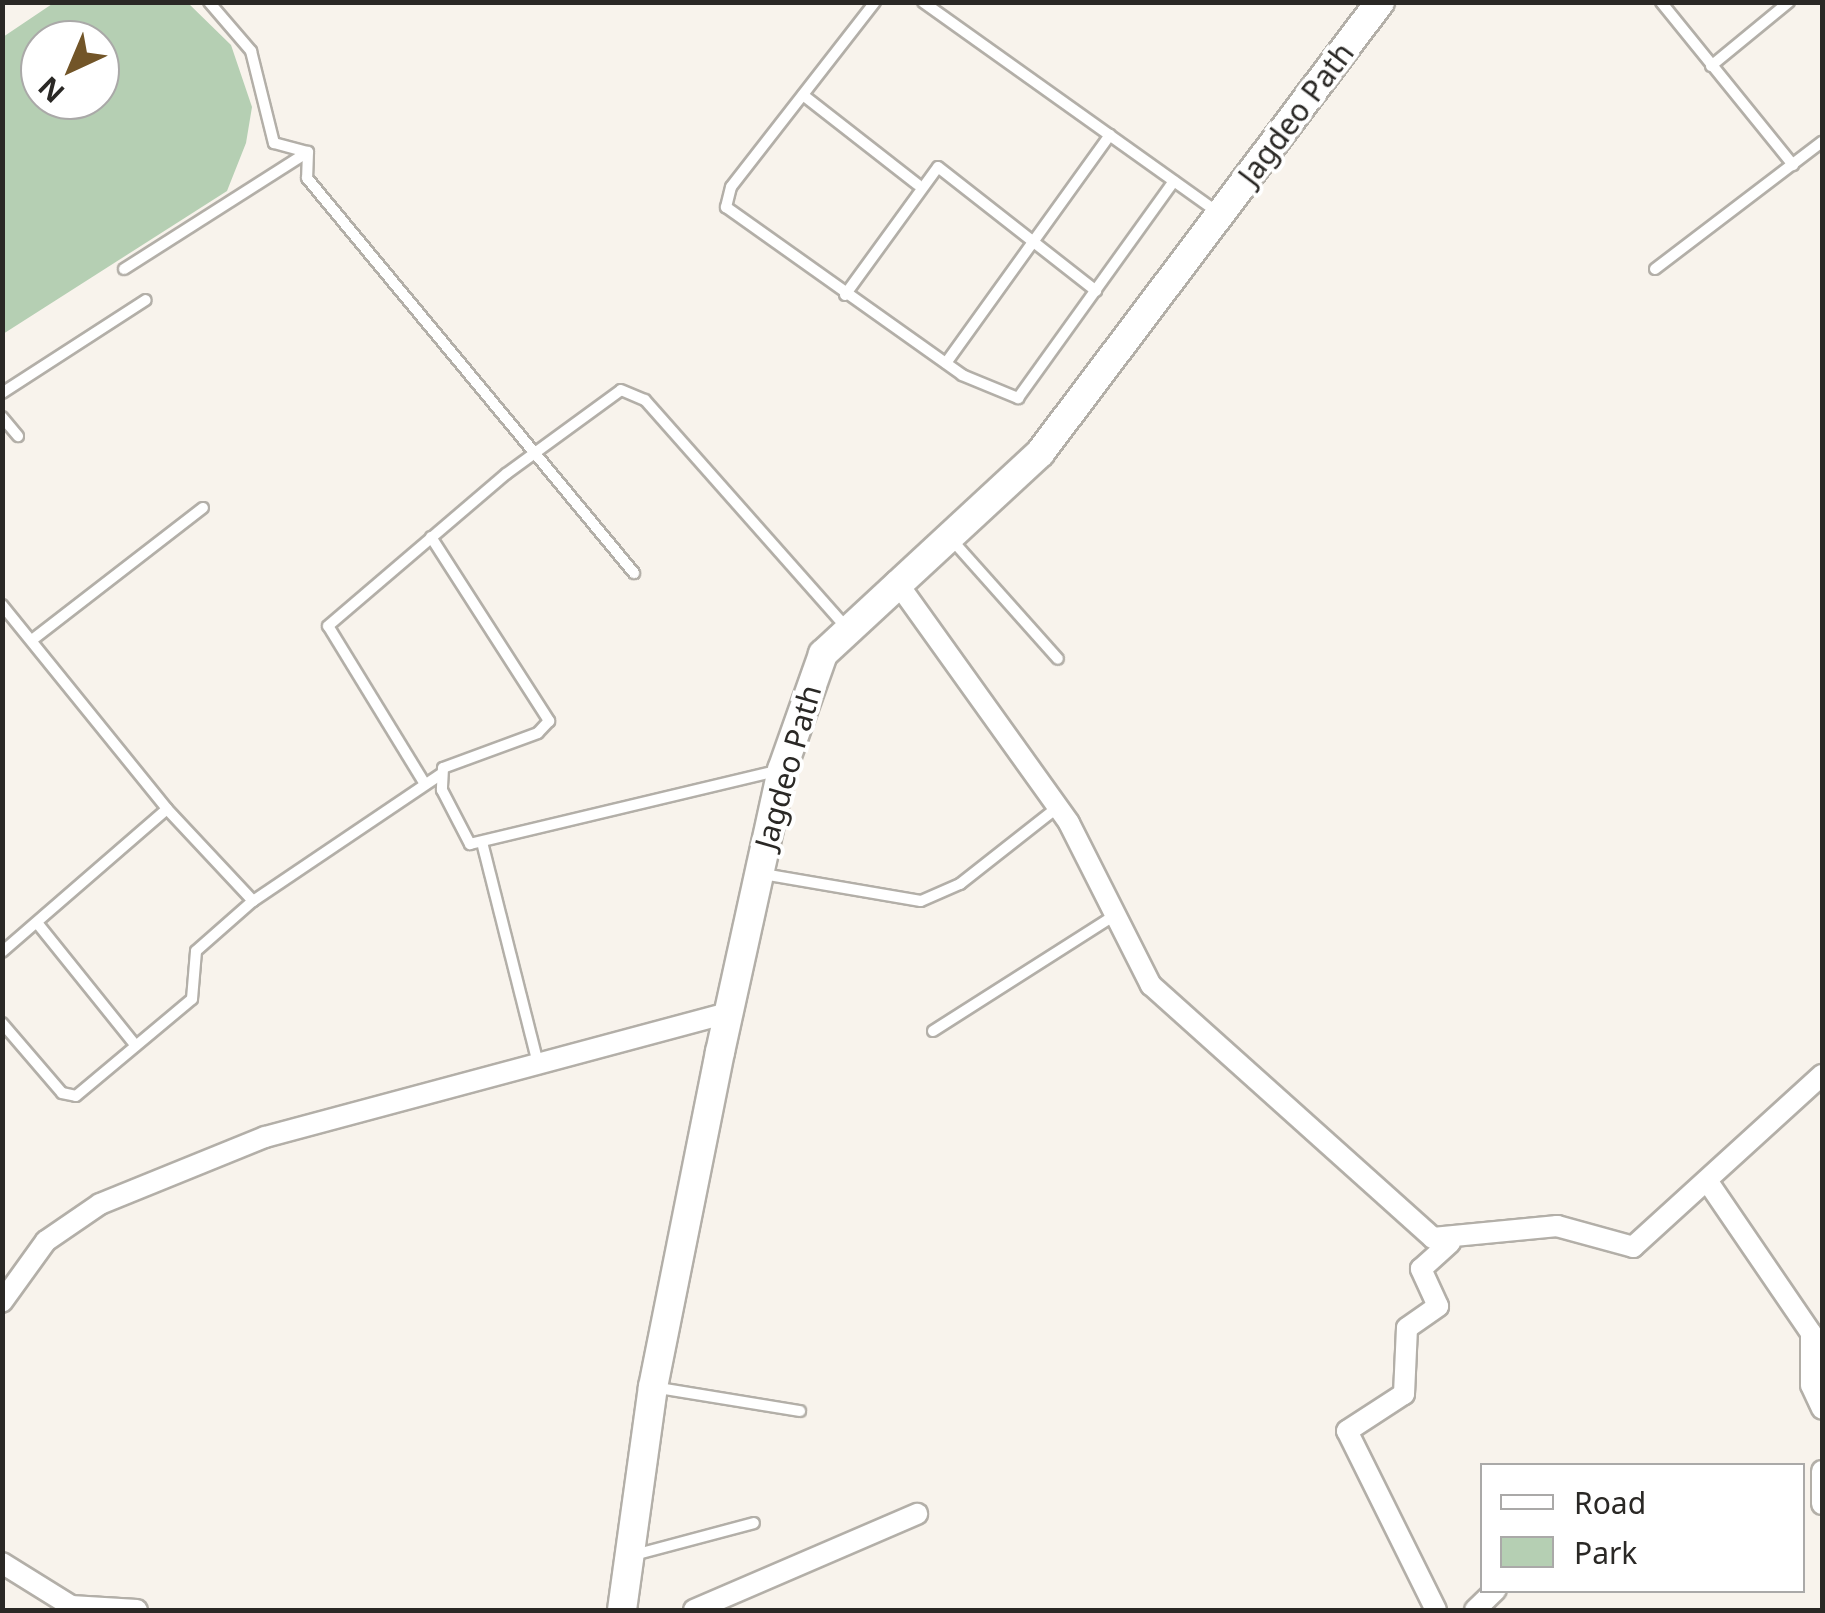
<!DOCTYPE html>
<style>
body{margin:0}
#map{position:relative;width:1825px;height:1613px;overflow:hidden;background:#f8f3ec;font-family:"Noto Sans",sans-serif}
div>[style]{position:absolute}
.green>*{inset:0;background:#b5cfb3}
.roads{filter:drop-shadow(2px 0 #b3afa8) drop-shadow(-2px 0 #b3afa8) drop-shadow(0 2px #b3afa8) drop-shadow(0 -2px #b3afa8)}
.service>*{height:10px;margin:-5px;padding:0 5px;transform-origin:5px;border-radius:5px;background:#fff}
.minor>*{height:20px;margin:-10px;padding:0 10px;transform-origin:10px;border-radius:10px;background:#fff}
.secondary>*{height:28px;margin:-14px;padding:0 14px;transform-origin:14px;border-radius:14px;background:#fff}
span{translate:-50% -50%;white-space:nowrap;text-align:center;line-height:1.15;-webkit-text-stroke:8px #fff;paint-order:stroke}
.street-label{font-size:30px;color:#2a2825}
.frame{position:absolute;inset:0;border:5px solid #2a2825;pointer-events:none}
.legend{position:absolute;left:1480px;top:1463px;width:325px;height:130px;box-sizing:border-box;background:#fff;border:2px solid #aaa9a8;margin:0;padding:12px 18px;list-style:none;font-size:30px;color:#2a2825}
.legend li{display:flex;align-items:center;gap:20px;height:50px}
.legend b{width:50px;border:2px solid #aaa9a8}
.north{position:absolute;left:20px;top:20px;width:100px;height:100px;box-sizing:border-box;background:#fff;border:2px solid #aaa9a8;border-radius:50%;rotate:224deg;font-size:28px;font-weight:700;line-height:40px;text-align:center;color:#2a2825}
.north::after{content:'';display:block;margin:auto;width:35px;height:45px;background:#725528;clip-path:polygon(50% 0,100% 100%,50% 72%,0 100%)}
</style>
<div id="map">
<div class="green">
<div style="clip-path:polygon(evenodd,55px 2px,188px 3px,231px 45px,252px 107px,246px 143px,227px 191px,3px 334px,3px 37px,55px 2px,40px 40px,100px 40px,100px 100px,40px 100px,40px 40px)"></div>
</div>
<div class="roads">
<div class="service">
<div style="left:209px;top:2px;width:65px;rotate:49.4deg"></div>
<div style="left:251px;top:51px;width:95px;rotate:76deg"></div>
<div style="left:274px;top:143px;width:35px;rotate:15deg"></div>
<div style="left:308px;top:152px;width:26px;rotate:92deg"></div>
<div style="left:307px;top:178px;width:513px;rotate:50.38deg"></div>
<div style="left:875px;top:2px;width:234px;rotate:127.9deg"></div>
<div style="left:731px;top:187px;width:21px;rotate:104deg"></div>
<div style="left:726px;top:207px;width:290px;rotate:35.4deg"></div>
<div style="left:962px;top:375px;width:61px;rotate:22.3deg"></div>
<div style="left:1018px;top:398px;width:267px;rotate:-54.3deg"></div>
<div style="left:923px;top:2px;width:365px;rotate:35.5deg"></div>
<div style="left:1661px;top:2px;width:210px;rotate:51deg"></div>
<div style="left:1711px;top:66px;width:101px;rotate:-39.4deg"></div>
<div style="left:803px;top:95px;width:145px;rotate:38deg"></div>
<div style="left:124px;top:269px;width:218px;rotate:-32.5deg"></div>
<div style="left:1655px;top:269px;width:210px;rotate:-37.3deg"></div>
<div style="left:845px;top:295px;width:158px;rotate:-54deg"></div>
<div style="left:938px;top:167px;width:201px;rotate:38.1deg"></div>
<div style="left:946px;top:363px;width:281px;rotate:-54.3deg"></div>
<div style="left:2px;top:393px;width:171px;rotate:-32.9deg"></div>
<div style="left:2px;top:417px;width:25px;rotate:50deg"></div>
<div style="left:431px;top:537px;width:219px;rotate:57.3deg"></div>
<div style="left:549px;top:721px;width:16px;rotate:133deg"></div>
<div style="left:538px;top:733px;width:101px;rotate:159.8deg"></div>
<div style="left:443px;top:768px;width:22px;rotate:93deg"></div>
<div style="left:442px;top:790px;width:61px;rotate:62.6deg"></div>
<div style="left:470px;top:844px;width:320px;rotate:-13.4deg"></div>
<div style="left:952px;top:540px;width:159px;rotate:48.3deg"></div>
<div style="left:2px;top:605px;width:262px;rotate:51deg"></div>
<div style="left:167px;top:809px;width:218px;rotate:139.1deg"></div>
<div style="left:32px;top:640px;width:216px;rotate:-37.7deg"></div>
<div style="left:425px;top:784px;width:185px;rotate:-121.5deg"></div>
<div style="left:328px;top:626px;width:234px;rotate:-40.5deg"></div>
<div style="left:506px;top:474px;width:142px;rotate:-36.1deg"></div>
<div style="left:621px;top:390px;width:26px;rotate:23deg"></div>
<div style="left:645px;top:400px;width:303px;rotate:48.5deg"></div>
<div style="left:167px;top:809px;width:126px;rotate:46.9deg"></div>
<div style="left:483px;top:846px;width:224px;rotate:75.8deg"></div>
<div style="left:763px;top:874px;width:160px;rotate:9.7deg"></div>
<div style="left:921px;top:901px;width:43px;rotate:-23.6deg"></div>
<div style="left:960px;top:884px;width:125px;rotate:-38.2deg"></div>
<div style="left:38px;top:924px;width:156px;rotate:51.2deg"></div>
<div style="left:2px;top:1023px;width:92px;rotate:49.4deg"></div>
<div style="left:62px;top:1093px;width:14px;rotate:12deg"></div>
<div style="left:76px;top:1096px;width:151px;rotate:-39.9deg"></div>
<div style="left:192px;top:999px;width:48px;rotate:-85.2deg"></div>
<div style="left:196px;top:951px;width:76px;rotate:-41.3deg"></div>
<div style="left:253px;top:901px;width:227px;rotate:-34deg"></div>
<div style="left:933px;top:1031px;width:218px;rotate:-32.5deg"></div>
<div style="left:653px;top:1387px;width:149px;rotate:9.3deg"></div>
<div style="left:634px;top:1555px;width:124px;rotate:-14.9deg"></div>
</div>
<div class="minor">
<div style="left:896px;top:581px;width:297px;rotate:54.4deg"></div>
<div style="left:1069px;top:823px;width:182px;rotate:63.2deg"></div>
<div style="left:1151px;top:985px;width:379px;rotate:41.9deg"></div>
<div style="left:1433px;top:1238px;width:125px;rotate:-5.5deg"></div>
<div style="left:1557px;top:1226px;width:79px;rotate:15.4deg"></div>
<div style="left:1633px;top:1247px;width:256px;rotate:-42.3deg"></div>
<div style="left:1708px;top:1182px;width:183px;rotate:55.7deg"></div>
<div style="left:1811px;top:1333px;width:52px;rotate:90deg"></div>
<div style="left:1811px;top:1385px;width:26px;rotate:65deg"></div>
<div style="left:2px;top:1302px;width:75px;rotate:-54.2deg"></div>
<div style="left:46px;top:1241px;width:65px;rotate:-34.4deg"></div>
<div style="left:100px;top:1204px;width:178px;rotate:-22.1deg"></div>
<div style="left:265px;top:1137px;width:479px;rotate:-15deg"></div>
<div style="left:1822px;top:1471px;width:33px;rotate:90deg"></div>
<div style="left:2px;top:1563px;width:81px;rotate:31.9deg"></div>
<div style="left:71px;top:1606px;width:66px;rotate:3.5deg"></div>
<div style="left:694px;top:1610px;width:243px;rotate:-23.3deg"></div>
<div style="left:1436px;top:1610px;width:200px;rotate:-116.4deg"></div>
<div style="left:1347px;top:1431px;width:68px;rotate:-33deg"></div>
<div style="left:1404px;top:1394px;width:66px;rotate:-87.4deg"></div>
<div style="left:1407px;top:1328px;width:38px;rotate:-35deg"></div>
<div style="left:1438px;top:1306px;width:41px;rotate:-114.7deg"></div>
<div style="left:1421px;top:1269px;width:39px;rotate:-42deg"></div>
<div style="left:1475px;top:1610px;width:29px;rotate:-44deg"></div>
</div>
<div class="secondary">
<div style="left:622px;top:1610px;width:225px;rotate:-82.1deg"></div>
<div style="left:653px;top:1387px;width:342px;rotate:-78.7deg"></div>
<div style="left:720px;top:1052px;width:289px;rotate:-77.6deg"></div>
<div style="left:782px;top:770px;width:123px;rotate:-70.5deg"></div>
<div style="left:823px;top:654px;width:296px;rotate:-42.8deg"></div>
<div style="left:1040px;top:453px;width:565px;rotate:-52.99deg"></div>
</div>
</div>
<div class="street-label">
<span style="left:1296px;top:114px;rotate:-53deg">Jagdeo Path</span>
<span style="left:788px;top:767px;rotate:-74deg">Jagdeo Path</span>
</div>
<div class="frame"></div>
<ul class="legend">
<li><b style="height:12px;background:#fff"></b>Road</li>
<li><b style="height:28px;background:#b5cfb3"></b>Park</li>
</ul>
<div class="north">N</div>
</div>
